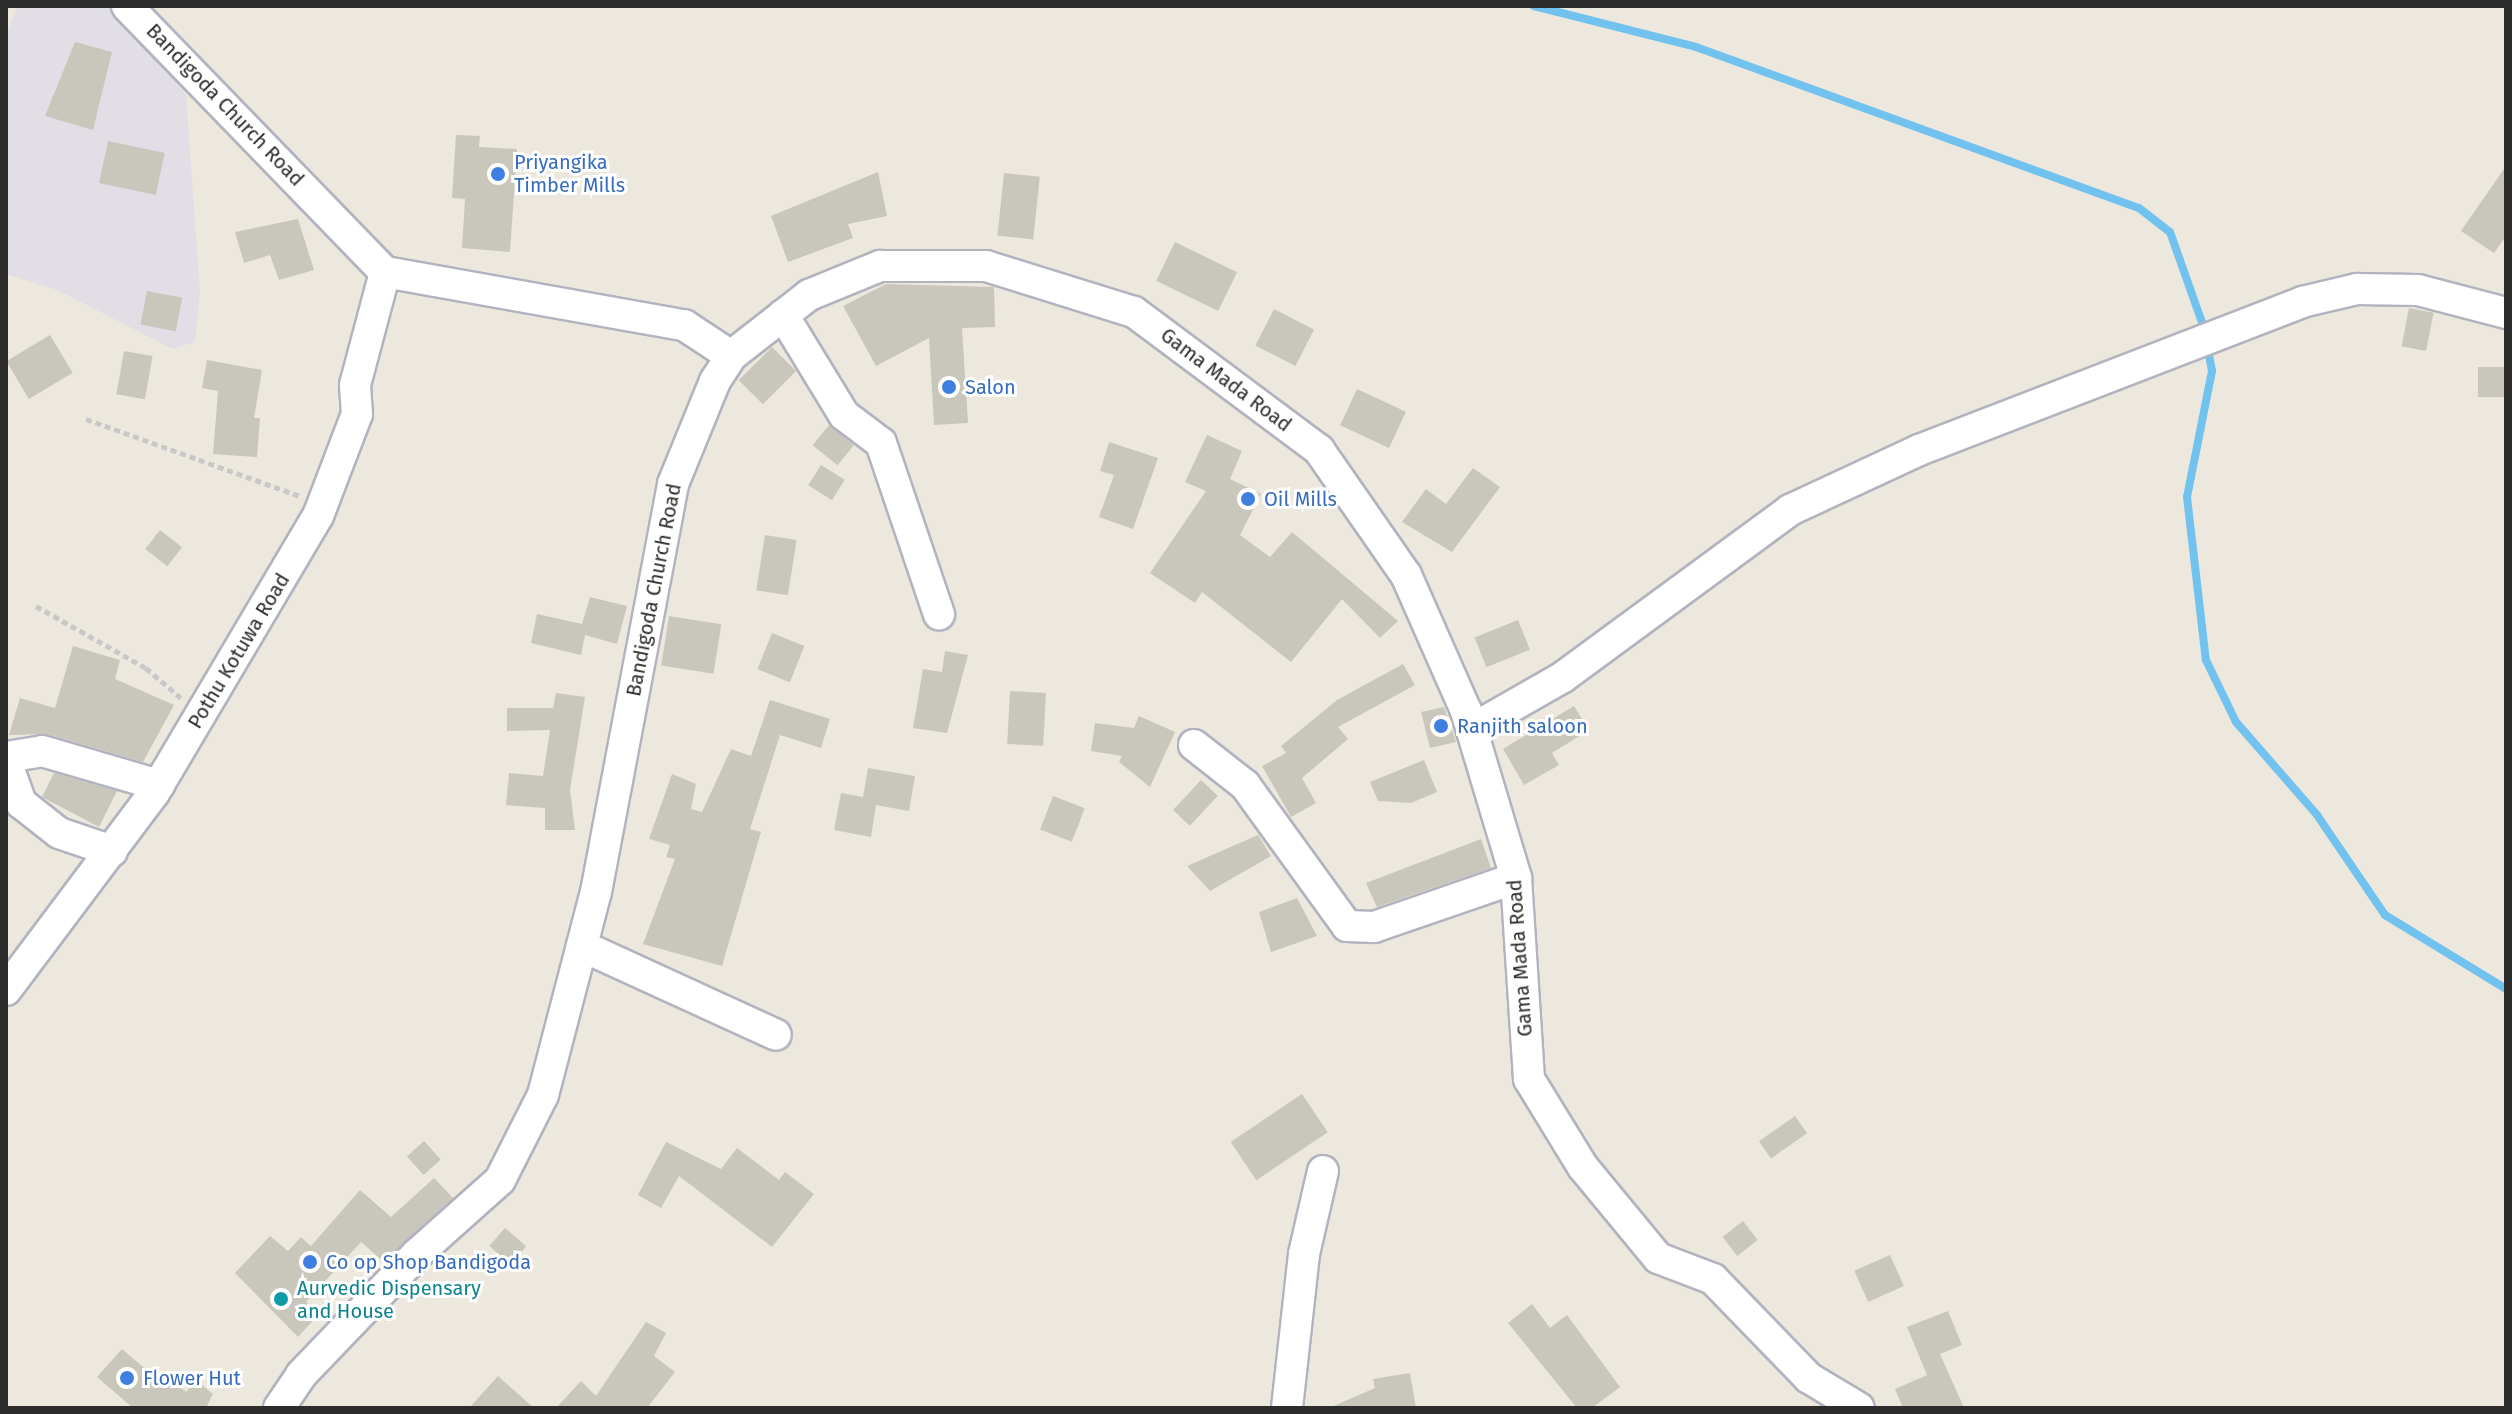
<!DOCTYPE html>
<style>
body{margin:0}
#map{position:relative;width:2512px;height:1414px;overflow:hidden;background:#ede8de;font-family:"Fira Sans",sans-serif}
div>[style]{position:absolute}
.industrial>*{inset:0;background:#e1dee6}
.stream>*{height:8px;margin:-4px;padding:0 4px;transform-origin:4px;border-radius:4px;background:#71c2ef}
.building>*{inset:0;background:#c9c6bc;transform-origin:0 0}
.path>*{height:5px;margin-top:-2.5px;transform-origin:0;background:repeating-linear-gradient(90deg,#c8c8c8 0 6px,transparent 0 10px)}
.roads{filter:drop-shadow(2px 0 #b2b3bf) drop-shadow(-2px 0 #b2b3bf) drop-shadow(0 2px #b2b3bf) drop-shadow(0 -2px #b2b3bf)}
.street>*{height:30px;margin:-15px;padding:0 15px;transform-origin:15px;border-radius:15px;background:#fff}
.dots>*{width:22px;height:22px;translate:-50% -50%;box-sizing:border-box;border:4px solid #fff;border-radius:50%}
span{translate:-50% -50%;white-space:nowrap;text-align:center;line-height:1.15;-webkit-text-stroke:6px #fff;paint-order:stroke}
.street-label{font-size:20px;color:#2c2c2c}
.shop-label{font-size:20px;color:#366cbe}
.left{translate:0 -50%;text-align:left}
.culture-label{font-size:20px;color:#0d838f}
.frame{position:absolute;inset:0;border:8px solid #2c2c2c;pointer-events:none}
</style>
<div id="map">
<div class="industrial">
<div style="clip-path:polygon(18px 6px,114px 6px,186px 95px,200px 292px,195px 342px,173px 349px,57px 290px,6px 274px,6px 36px)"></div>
</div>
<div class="stream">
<div style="left:1534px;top:6px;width:167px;rotate:14.2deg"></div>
<div style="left:1696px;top:47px;width:471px;rotate:20deg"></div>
<div style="left:2139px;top:208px;width:39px;rotate:38deg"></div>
<div style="left:2170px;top:232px;width:105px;rotate:70.5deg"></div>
<div style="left:2207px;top:345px;width:26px;rotate:79deg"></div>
<div style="left:2212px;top:371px;width:128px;rotate:101.2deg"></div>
<div style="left:2187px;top:497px;width:164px;rotate:83.4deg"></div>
<div style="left:2206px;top:660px;width:69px;rotate:64.2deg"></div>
<div style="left:2236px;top:722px;width:123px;rotate:48.9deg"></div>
<div style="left:2317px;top:815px;width:121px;rotate:55.8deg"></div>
<div style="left:2385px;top:915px;width:142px;rotate:31.4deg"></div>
</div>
<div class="building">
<div style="clip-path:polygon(75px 42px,112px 52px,93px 130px,45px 116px)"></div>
<div style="clip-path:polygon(456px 135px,480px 136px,479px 147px,517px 149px,510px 252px,462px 248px,465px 199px,452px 198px)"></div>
<div style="left:108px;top:141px;width:58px;height:43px;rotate:12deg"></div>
<div style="clip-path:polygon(2506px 166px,2506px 236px,2494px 253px,2461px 231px)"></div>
<div style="clip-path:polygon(878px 172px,887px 216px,848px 224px,853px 238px,788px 262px,771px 216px)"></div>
<div style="left:1004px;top:173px;width:36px;height:63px;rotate:6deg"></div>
<div style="clip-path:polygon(298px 219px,314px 270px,279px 280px,270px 255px,244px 263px,235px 232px)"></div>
<div style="left:1175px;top:242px;width:69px;height:43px;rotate:26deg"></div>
<div style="clip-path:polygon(886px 284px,994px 287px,995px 327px,962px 328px,968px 423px,934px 425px,929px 338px,876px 366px,843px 306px)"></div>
<div style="left:147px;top:291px;width:36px;height:34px;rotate:11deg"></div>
<div style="left:2409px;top:308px;width:25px;height:39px;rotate:11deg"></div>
<div style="left:1274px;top:309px;width:45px;height:41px;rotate:27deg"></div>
<div style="left:50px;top:335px;width:44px;height:51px;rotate:59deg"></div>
<div style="left:772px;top:347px;width:34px;height:47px;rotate:45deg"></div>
<div style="left:124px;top:351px;width:29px;height:44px;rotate:10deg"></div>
<div style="clip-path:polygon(207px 360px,262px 370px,254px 418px,260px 418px,257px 457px,213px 454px,218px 391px,202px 388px)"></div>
<div style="left:2478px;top:367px;width:28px;height:30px"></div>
<div style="left:1357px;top:389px;width:54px;height:40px;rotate:25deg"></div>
<div style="left:829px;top:425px;width:32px;height:26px;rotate:39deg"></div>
<div style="clip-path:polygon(1207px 435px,1242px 451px,1230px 479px,1261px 494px,1240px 535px,1270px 557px,1292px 532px,1398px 621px,1380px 638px,1342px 599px,1291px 662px,1202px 592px,1195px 603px,1150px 573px,1206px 491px,1185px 482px)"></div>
<div style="clip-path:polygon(1109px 442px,1158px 458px,1133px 529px,1099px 517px,1114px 475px,1100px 471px)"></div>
<div style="left:821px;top:465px;width:28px;height:24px;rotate:32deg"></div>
<div style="clip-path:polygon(1473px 468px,1500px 487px,1452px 552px,1402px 522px,1426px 489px,1446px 504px)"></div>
<div style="left:160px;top:530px;width:28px;height:24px;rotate:38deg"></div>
<div style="left:765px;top:535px;width:32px;height:56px;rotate:9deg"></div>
<div style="clip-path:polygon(590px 597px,627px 606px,617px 644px,585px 635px,581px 655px,531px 643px,537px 614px,582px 624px)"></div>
<div style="left:669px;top:616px;width:53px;height:50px;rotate:9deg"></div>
<div style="left:1518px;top:620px;width:32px;height:47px;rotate:68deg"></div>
<div style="left:772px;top:633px;width:35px;height:39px;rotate:22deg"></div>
<div style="clip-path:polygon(73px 646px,120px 660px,115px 679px,174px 705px,143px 762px,47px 734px,9px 735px,20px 698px,55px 708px)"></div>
<div style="clip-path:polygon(945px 651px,968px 655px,947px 733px,913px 728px,923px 669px,942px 672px)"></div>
<div style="clip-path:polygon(1403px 664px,1415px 685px,1338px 727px,1348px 739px,1302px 778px,1316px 803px,1291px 817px,1262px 766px,1286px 753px,1281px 746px,1337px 700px)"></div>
<div style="left:1010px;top:691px;width:36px;height:53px;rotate:3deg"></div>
<div style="clip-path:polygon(556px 693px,585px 697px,570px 790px,575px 830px,545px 830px,545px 808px,506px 805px,509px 773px,543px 776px,550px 730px,507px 731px,507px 708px,553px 708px)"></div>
<div style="clip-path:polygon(770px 700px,830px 719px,821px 748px,780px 735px,750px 829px,761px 832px,722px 966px,643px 944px,675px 859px,666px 857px,670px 845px,649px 839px,672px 774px,696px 784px,691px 809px,702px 812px,731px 749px,751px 756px)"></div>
<div style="clip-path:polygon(1574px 706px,1589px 730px,1552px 753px,1559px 765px,1524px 785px,1503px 749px)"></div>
<div style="clip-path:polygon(1444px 707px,1456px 742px,1430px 748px,1421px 712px)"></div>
<div style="clip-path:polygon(1139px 716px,1175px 732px,1150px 787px,1119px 762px,1122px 756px,1091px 751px,1095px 723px,1134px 728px)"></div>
<div style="clip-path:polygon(1424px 760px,1437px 792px,1411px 803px,1378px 801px,1370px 782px)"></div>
<div style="clip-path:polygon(868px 768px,915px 776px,909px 811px,876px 805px,871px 837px,834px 830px,841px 793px,863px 797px)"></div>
<div style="clip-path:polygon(54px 773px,117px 791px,99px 827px,42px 797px)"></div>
<div style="left:1201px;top:780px;width:23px;height:41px;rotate:43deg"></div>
<div style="left:1053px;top:796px;width:34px;height:36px;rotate:21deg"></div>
<div style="clip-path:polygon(1258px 835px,1271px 856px,1210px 891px,1187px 866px)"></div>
<div style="clip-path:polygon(1481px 839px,1491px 868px,1377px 907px,1366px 883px)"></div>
<div style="clip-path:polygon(1297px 898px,1317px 936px,1271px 952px,1259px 912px)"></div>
<div style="left:1302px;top:1094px;width:46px;height:86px;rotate:56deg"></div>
<div style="left:1795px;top:1116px;width:21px;height:44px;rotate:55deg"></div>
<div style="left:424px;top:1141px;width:25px;height:23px;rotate:48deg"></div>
<div style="clip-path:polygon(666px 1142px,721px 1169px,737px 1148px,779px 1180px,785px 1172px,814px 1194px,772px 1247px,679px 1176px,661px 1208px,638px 1195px)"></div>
<div style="clip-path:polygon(434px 1178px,453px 1198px,384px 1262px,361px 1242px,306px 1302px,319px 1314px,298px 1337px,235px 1273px,270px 1236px,288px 1251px,301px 1237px,311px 1246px,360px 1190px,391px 1217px)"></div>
<div style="left:1743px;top:1221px;width:24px;height:26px;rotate:52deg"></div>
<div style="left:505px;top:1228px;width:28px;height:24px;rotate:41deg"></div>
<div style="left:1890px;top:1255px;width:34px;height:39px;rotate:66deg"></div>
<div style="clip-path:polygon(1532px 1304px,1550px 1328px,1567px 1315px,1620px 1387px,1592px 1408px,1577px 1408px,1508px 1323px)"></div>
<div style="clip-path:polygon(1948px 1311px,1962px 1345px,1940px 1354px,1964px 1408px,1903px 1408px,1895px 1389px,1927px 1375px,1907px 1327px)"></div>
<div style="clip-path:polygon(646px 1322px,666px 1333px,654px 1356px,675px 1372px,647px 1408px,556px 1408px,581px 1381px,596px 1396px)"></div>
<div style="clip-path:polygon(122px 1349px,165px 1386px,171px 1379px,186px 1392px,196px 1380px,213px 1394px,206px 1408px,133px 1408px,97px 1377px)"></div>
<div style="clip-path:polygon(1410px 1373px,1416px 1408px,1329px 1408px,1375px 1388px,1373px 1379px)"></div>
<div style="clip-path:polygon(498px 1376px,534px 1408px,469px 1408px)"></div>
</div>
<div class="path">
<div style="left:86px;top:419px;width:227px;rotate:19.8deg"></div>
<div style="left:36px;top:606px;width:126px;rotate:29.4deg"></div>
<div style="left:146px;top:668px;width:46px;rotate:40.6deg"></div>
</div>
<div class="roads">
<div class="street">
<div style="left:127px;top:6px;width:371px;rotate:45.9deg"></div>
<div style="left:385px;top:272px;width:304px;rotate:10.1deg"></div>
<div style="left:684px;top:325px;width:56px;rotate:33.4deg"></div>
<div style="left:783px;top:315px;width:117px;rotate:58.6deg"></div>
<div style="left:844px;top:415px;width:46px;rotate:37.1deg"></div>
<div style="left:881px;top:443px;width:181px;rotate:71.3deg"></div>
<div style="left:1472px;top:729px;width:105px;rotate:-29.7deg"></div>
<div style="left:1563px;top:677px;width:282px;rotate:-36.3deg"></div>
<div style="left:1790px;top:510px;width:142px;rotate:-24.9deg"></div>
<div style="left:1919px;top:450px;width:411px;rotate:-21.1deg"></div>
<div style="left:2302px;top:302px;width:57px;rotate:-13.3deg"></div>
<div style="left:2357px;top:289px;width:61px;rotate:0.9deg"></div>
<div style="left:2418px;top:290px;width:91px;rotate:14.6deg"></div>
<div style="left:1194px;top:745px;width:65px;rotate:38.1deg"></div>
<div style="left:1245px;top:785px;width:174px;rotate:54.1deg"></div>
<div style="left:1347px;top:926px;width:27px;rotate:2deg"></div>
<div style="left:1374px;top:927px;width:150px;rotate:-19deg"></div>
<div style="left:6px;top:757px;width:36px;rotate:-9deg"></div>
<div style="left:42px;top:751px;width:122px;rotate:16.2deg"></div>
<div style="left:6px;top:761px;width:45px;rotate:70.3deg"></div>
<div style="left:21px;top:803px;width:48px;rotate:38.3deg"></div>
<div style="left:59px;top:833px;width:56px;rotate:18.8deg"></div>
<div style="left:582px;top:946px;width:213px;rotate:24.6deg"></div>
<div style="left:6px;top:990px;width:246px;rotate:-53.1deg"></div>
<div style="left:154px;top:793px;width:322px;rotate:-59.4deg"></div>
<div style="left:318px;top:516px;width:109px;rotate:-69.1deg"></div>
<div style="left:357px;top:414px;width:29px;rotate:-94deg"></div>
<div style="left:355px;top:385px;width:117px;rotate:-75.1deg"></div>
<div style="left:279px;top:1408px;width:40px;rotate:-56deg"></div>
<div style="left:301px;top:1375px;width:168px;rotate:-46.2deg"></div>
<div style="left:417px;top:1254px;width:111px;rotate:-41.7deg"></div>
<div style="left:500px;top:1180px;width:95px;rotate:-63.2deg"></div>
<div style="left:543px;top:1095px;width:210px;rotate:-75.4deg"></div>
<div style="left:596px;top:892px;width:415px;rotate:-79.3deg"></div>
<div style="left:673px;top:484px;width:111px;rotate:-67.8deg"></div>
<div style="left:715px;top:381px;width:30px;rotate:-57deg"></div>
<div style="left:731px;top:356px;width:99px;rotate:-38deg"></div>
<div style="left:809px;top:295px;width:77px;rotate:-22.2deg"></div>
<div style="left:880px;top:266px;width:106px"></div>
<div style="left:986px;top:266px;width:155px;rotate:17.3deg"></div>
<div style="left:1134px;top:312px;width:231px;rotate:36.7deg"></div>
<div style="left:1319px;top:450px;width:152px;rotate:55.2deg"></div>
<div style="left:1406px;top:575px;width:149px;rotate:66.2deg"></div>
<div style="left:1466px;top:711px;width:174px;rotate:73.3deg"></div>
<div style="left:1516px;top:878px;width:201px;rotate:86.3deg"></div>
<div style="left:1529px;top:1079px;width:103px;rotate:58.5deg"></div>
<div style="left:1583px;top:1167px;width:118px;rotate:50.5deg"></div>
<div style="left:1658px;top:1258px;width:59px;rotate:20.9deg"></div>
<div style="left:1713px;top:1279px;width:138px;rotate:45.9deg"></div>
<div style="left:1809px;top:1378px;width:58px;rotate:31deg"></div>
<div style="left:1287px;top:1408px;width:155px;rotate:-83.7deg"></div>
<div style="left:1304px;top:1254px;width:85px;rotate:-77.1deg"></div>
</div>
</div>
<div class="dots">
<div style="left:498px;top:174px;background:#3f7fe0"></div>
<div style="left:949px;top:387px;background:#3f7fe0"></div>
<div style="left:1248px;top:499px;background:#3f7fe0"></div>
<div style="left:1441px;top:726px;background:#3f7fe0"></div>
<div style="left:310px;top:1262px;background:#3f7fe0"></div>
<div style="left:281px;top:1299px;background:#0f9aa8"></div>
<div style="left:127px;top:1378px;background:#3f7fe0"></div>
</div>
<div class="street-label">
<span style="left:225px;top:105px;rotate:46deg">Bandigoda Church Road</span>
<span style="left:1226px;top:380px;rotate:37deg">Gama Mada Road</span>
<span style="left:654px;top:590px;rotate:-79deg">Bandigoda Church Road</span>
<span style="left:239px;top:651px;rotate:-59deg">Pothu Kotuwa Road</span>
<span style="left:1520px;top:958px;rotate:-94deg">Gama Mada Road</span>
</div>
<div class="shop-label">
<span class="left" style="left:514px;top:174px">Priyangika<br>Timber Mills</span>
<span class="left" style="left:965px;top:387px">Salon</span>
<span class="left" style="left:1264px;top:499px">Oil Mills</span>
<span class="left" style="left:1457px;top:726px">Ranjith saloon</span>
<span class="left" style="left:326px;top:1262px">Co op Shop Bandigoda</span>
<span class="left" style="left:143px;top:1378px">Flower Hut</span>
</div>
<div class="culture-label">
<span class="left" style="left:297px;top:1300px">Aurvedic Dispensary<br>and House</span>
</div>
<div class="frame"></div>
</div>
